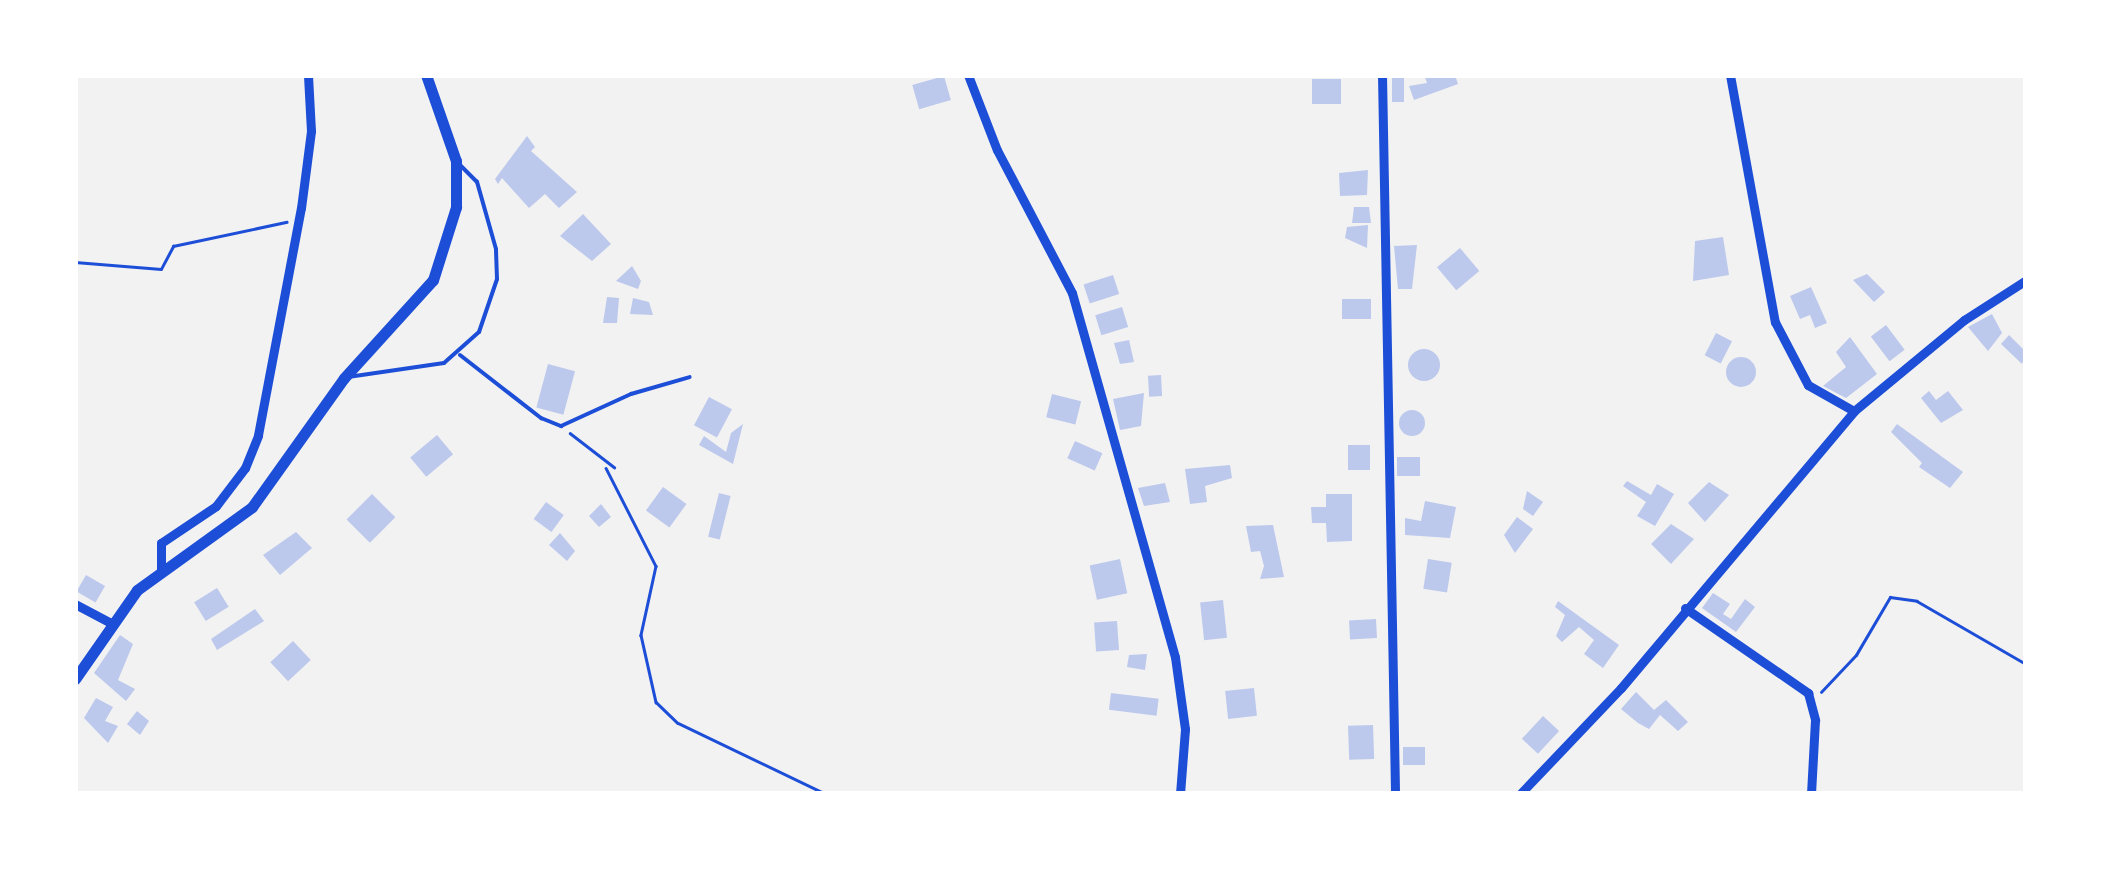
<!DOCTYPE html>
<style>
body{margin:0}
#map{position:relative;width:2101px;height:869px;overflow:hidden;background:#f2f2f2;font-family:Overpass,sans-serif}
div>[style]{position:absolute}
.building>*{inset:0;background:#bdc9ec;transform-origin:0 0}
.round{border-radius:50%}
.path>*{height:2.5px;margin:-1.25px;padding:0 1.25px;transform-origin:1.25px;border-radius:1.25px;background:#1d4ed8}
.service>*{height:4px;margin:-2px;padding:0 2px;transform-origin:2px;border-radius:2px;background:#1d4ed8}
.minor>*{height:9px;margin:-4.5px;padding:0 4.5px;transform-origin:4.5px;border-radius:4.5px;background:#1d4ed8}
.tertiary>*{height:11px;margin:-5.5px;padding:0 5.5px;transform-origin:5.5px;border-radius:5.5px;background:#1d4ed8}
span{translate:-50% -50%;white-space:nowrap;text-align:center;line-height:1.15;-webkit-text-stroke:10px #fff;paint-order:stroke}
.frame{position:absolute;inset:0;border:78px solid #fff;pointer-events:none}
</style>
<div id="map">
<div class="building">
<div style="left:1392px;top:75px;width:12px;height:27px"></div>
<div style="clip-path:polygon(1424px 75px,1455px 75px,1458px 84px,1414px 100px,1409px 86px,1427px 83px)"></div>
<div style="left:944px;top:76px;width:25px;height:33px;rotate:74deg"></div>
<div style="left:1312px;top:79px;width:29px;height:25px"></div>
<div style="clip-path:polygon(527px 136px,535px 147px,531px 151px,577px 192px,559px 208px,545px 194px,529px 208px,502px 178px,498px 184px,495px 179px)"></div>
<div style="clip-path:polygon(1368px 170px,1367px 195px,1340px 196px,1339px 173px)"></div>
<div style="clip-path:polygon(1354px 207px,1369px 207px,1371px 223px,1352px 223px)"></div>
<div style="clip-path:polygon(583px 214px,611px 244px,592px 261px,560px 236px)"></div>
<div style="clip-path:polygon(1368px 225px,1367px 248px,1345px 238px,1347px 227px)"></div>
<div style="clip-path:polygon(1723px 237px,1729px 275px,1693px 281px,1695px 241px)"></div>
<div style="clip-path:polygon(1417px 245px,1412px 289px,1398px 289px,1394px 246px)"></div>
<div style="left:1460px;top:248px;width:30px;height:30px;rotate:50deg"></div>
<div style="clip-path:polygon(632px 266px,641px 281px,638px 289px,616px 281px)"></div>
<div style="clip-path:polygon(1867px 274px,1885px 292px,1874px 302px,1853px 280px)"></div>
<div style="left:1113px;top:275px;width:20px;height:31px;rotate:72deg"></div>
<div style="clip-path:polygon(1811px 287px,1827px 323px,1815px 328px,1810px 315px,1800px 319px,1790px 296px)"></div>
<div style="clip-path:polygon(607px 297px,619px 298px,617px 323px,603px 323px)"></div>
<div style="clip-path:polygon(633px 298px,649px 302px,653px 315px,630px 314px)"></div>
<div style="left:1371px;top:299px;width:20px;height:29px;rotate:90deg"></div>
<div style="left:1122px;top:307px;width:21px;height:28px;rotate:73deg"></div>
<div style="clip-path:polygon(1992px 314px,2002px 333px,1988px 351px,1968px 327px)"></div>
<div style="left:1886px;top:325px;width:31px;height:19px;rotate:53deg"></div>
<div style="left:1716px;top:333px;width:18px;height:25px;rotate:27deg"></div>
<div style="clip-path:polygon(2009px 335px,2026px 352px,2022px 364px,2001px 344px)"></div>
<div style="clip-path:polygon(1850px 337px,1877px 374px,1846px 398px,1823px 386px,1846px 367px,1836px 352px)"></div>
<div style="clip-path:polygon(1129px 340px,1134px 362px,1120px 364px,1114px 343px)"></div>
<div class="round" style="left:1408px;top:349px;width:32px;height:32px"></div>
<div class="round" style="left:1726px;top:357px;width:30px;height:30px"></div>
<div style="left:548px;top:364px;width:28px;height:45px;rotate:15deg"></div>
<div style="left:1161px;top:375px;width:21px;height:13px;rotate:87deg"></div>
<div style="clip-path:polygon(1929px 391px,1936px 400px,1948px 391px,1963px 410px,1941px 423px,1921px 398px)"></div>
<div style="clip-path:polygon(1144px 393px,1141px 426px,1120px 430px,1113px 399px)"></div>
<div style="left:1052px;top:394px;width:30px;height:24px;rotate:14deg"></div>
<div style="left:709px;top:397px;width:26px;height:32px;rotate:28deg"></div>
<div class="round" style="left:1399px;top:410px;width:26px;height:26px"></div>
<div style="clip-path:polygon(743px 424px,733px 464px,699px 445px,704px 436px,726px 452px,731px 433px)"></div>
<div style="clip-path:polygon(1897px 424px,1963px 472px,1950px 488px,1919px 467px,1922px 463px,1891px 432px)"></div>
<div style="left:437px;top:435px;width:25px;height:35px;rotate:50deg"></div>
<div style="left:1075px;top:441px;width:30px;height:19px;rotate:24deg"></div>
<div style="left:1370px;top:445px;width:25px;height:22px;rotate:90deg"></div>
<div style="left:1397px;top:457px;width:23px;height:19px"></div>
<div style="clip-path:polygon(1230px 465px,1232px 478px,1205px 486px,1207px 502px,1190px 504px,1185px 469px)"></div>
<div style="clip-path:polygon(1627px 481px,1651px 495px,1657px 484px,1674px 494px,1655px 526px,1637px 516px,1646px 502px,1623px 486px)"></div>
<div style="clip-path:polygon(1709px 482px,1729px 495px,1705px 522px,1688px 503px)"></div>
<div style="clip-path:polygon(1165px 483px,1170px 502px,1144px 506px,1138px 488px)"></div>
<div style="left:663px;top:487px;width:29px;height:29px;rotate:36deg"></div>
<div style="clip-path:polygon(1527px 491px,1543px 502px,1533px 516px,1523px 509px)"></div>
<div style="left:719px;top:493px;width:12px;height:45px;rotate:14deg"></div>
<div style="left:372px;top:494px;width:33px;height:36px;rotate:45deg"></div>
<div style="clip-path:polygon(1326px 494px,1352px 494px,1352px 541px,1327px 542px,1326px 523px,1312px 523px,1311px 507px,1326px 507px)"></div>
<div style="clip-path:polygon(1425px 501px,1456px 507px,1450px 538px,1405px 535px,1405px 518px,1421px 521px)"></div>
<div style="left:546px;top:502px;width:22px;height:21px;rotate:36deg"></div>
<div style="clip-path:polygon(601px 504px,611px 517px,599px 527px,589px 516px)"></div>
<div style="clip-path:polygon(1517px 517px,1533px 529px,1515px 553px,1504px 535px)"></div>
<div style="clip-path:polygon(1671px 524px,1694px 539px,1671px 564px,1651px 544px)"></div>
<div style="clip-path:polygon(1273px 525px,1284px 577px,1260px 579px,1264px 566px,1260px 551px,1251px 552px,1246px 526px)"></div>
<div style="clip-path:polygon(296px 532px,312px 548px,280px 575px,263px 555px)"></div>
<div style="clip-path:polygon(560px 533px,575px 551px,567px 561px,549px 545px)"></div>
<div style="left:1120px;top:559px;width:35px;height:31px;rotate:78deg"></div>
<div style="left:1428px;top:559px;width:24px;height:30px;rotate:9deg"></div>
<div style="left:86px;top:575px;width:22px;height:19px;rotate:30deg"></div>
<div style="left:217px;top:588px;width:22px;height:27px;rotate:58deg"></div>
<div style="clip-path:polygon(1713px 593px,1730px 604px,1723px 614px,1731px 619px,1745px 599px,1755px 607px,1736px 632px,1702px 608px)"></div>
<div style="left:1223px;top:600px;width:38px;height:23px;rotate:84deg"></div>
<div style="clip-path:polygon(1558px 601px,1619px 645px,1603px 668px,1584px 654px,1594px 640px,1579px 627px,1562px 642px,1556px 636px,1565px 615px,1555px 607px)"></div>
<div style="clip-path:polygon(255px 609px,264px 621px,217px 650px,211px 639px)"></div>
<div style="left:1376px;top:619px;width:19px;height:27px;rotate:87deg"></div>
<div style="left:1117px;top:621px;width:29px;height:23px;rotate:86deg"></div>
<div style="clip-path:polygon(120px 635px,133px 644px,118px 680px,135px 689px,126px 701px,94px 673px)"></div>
<div style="left:293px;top:641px;width:26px;height:31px;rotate:47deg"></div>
<div style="clip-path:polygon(1147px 654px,1145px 670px,1127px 667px,1129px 655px)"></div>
<div style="left:1254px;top:688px;width:28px;height:29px;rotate:84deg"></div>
<div style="clip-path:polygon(1636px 692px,1654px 710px,1666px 700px,1688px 722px,1678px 731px,1660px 715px,1649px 729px,1638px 723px,1621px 709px)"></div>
<div style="left:1111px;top:693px;width:48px;height:17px;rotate:7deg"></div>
<div style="clip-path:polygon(96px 698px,113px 707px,105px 721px,118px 726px,108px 743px,84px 718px)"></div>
<div style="clip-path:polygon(137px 711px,149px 721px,140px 735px,127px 724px)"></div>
<div style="left:1543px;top:716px;width:22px;height:31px;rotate:43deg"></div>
<div style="left:1373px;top:725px;width:34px;height:25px;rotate:88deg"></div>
<div style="left:1425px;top:747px;width:18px;height:22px;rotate:90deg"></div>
</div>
<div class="path">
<div style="left:75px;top:262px;width:86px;rotate:4.7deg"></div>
<div style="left:161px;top:269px;width:26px;rotate:-62deg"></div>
<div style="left:173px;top:246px;width:116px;rotate:-12deg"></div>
<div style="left:570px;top:433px;width:56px;rotate:37.7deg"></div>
<div style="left:606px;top:468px;width:110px;rotate:63deg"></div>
<div style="left:656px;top:566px;width:71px;rotate:102.3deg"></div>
<div style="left:641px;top:635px;width:69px;rotate:77.4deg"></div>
<div style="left:656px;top:702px;width:30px;rotate:44deg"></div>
<div style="left:678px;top:723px;width:164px;rotate:25.6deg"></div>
<div style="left:1821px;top:692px;width:51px;rotate:-46.6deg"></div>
<div style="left:1856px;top:655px;width:67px;rotate:-59.6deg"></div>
<div style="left:1890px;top:597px;width:27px;rotate:8deg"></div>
<div style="left:1917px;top:601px;width:126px;rotate:30deg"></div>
</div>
<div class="service">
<div style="left:460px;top:355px;width:103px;rotate:37.9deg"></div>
<div style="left:541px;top:418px;width:22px;rotate:22deg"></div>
<div style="left:561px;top:426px;width:77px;rotate:-24.6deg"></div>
<div style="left:631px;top:394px;width:61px;rotate:-16.1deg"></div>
<div style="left:348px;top:377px;width:97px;rotate:-8.3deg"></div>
<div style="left:444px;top:363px;width:47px;rotate:-41.5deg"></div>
<div style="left:479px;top:332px;width:56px;rotate:-71.2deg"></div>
<div style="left:497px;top:279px;width:30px;rotate:-92deg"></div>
<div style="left:496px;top:249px;width:70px;rotate:-105.8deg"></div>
<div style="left:477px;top:182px;width:24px;rotate:-135deg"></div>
</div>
<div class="minor">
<div style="left:968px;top:75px;width:80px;rotate:68.9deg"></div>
<div style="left:997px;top:150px;width:161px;rotate:62.3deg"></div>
<div style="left:1072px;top:293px;width:378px;rotate:74.2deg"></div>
<div style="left:1175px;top:657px;width:73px;rotate:82.1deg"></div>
<div style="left:1185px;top:729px;width:65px;rotate:94.4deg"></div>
<div style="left:1382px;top:75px;width:719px;rotate:88.96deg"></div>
<div style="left:1730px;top:75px;width:251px;rotate:79.7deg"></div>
<div style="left:1775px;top:322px;width:71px;rotate:62.4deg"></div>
<div style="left:1808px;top:385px;width:53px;rotate:29.5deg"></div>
<div style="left:161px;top:571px;width:28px;rotate:-90deg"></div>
<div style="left:161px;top:543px;width:66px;rotate:-33.9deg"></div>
<div style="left:216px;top:506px;width:48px;rotate:-52.7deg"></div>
<div style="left:245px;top:468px;width:35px;rotate:-68deg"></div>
<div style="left:258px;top:435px;width:231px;rotate:-79.3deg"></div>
<div style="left:301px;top:208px;width:78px;rotate:-82.6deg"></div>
<div style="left:311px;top:131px;width:56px;rotate:-93.1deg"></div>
<div style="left:75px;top:604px;width:38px;rotate:28deg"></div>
<div style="left:1685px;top:608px;width:150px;rotate:34.6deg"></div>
<div style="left:1808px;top:693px;width:28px;rotate:75deg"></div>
<div style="left:1815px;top:720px;width:74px;rotate:93.1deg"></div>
<div style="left:1520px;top:794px;width:146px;rotate:-46.4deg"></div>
<div style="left:1621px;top:688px;width:362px;rotate:-49.9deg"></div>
<div style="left:1854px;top:411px;width:143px;rotate:-39.6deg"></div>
<div style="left:1964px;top:320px;width:74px;rotate:-32.8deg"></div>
</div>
<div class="tertiary">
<div style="left:75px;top:679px;width:108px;rotate:-55.1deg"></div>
<div style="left:137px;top:590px;width:142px;rotate:-35.8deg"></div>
<div style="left:252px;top:507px;width:158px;rotate:-54.5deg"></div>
<div style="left:344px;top:378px;width:132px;rotate:-47.8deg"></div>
<div style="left:433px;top:280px;width:77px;rotate:-72.5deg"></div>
<div style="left:456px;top:207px;width:46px;rotate:-90deg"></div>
<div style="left:456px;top:161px;width:91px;rotate:-109.2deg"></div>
</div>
<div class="frame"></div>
</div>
